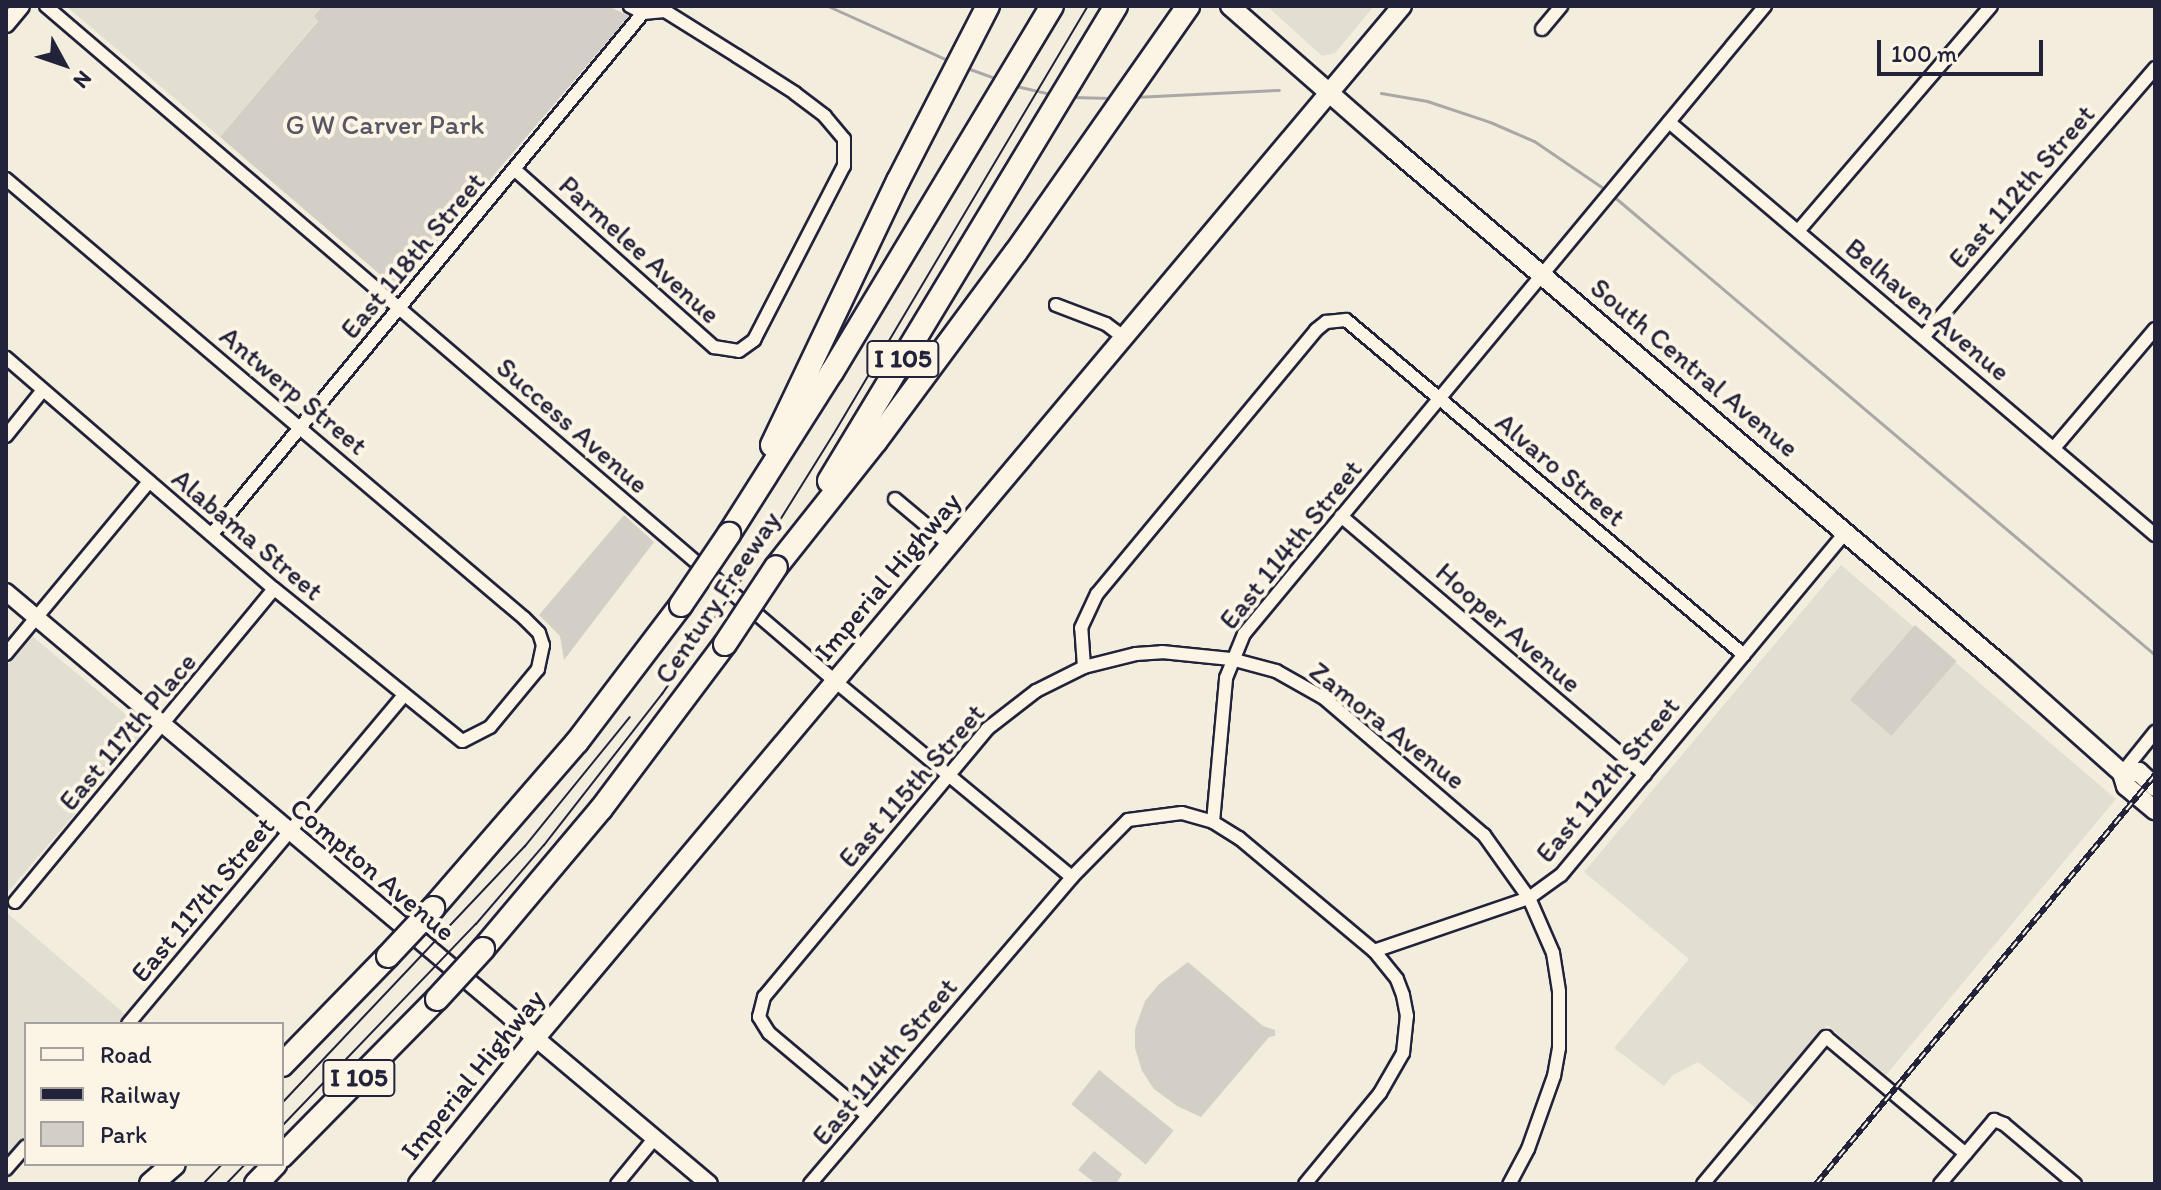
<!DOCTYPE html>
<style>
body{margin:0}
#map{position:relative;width:2161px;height:1190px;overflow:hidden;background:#f3edde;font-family:Itim,sans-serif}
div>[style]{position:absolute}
.built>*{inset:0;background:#e3ded2}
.green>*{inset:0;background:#d4cfc6;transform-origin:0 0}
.stream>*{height:3px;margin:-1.5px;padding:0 1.5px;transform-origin:1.5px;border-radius:1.5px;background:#aca7a6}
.roads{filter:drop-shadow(2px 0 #22223b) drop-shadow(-2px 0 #22223b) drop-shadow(0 2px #22223b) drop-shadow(0 -2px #22223b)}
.street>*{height:12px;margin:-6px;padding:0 6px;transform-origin:6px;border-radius:6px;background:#fcf5e5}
.secondary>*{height:16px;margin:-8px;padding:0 8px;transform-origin:8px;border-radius:8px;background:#fcf5e5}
.primary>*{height:18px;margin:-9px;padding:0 9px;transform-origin:9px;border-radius:9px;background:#fcf5e5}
.highway>*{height:22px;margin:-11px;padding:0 11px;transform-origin:11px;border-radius:11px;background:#fcf5e5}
.tram>*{height:2px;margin:-1px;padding:0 1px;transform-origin:1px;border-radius:1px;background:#22223b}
.rail>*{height:6px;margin-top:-3px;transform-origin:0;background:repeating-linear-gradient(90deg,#fcf5e5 0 9px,#22223b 0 18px);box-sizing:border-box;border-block:2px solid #22223b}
.bridges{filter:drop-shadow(2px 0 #22223b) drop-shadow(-2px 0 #22223b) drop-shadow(0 2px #22223b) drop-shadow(0 -2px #22223b)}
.highway-bridge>*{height:22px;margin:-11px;padding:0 11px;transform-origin:11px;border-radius:11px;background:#fcf5e5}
span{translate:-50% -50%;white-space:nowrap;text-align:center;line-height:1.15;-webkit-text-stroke:8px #fcf5e5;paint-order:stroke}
.shield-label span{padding:2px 6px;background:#fcf5e5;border:2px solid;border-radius:6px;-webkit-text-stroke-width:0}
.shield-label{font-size:26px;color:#22223b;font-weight:700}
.park-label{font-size:28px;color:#575665}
.street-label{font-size:28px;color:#22223b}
.frame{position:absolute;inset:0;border:8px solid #22223b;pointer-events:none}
.legend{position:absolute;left:24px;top:1022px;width:260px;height:144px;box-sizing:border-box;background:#fcf5e5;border:2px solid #a5a1a1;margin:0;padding:10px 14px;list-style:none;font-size:24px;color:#22223b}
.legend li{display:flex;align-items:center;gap:16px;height:40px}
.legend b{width:40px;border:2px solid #a5a1a1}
.north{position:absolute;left:24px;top:24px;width:80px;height:80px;-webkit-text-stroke:6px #fcf5e5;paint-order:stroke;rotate:130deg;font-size:22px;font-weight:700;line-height:32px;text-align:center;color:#22223b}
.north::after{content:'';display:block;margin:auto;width:28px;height:36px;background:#22223b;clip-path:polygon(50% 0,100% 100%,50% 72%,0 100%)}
.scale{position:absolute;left:1877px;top:40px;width:166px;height:36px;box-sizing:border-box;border:4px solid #22223b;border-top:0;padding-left:10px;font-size:24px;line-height:28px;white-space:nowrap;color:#22223b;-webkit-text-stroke:6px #fcf5e5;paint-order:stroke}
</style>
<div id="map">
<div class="built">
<div style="clip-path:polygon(66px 6px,323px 6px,315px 16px,318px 20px,220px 137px)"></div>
<div style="clip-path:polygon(1267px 6px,1374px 6px,1335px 53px,1322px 56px)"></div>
<div style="clip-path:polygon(1841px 565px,2116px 799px,1886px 1075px,1827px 1025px,1757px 1109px,1698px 1062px,1673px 1075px,1664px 1086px,1614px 1048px,1689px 959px,1584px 872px)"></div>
<div style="clip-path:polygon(32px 636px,146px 731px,6px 894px,6px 667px)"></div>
<div style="clip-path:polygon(6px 912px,125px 1014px,116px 1024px,26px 1024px,26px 1134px,6px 1158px)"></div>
</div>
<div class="green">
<div style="clip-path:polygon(323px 6px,608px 6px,629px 16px,397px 289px,220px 137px,318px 21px,314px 16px)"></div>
<div style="clip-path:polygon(624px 515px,654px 542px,564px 660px,560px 636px,539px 615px)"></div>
<div style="left:1915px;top:625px;width:55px;height:99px;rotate:41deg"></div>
<div style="clip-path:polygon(1188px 962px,1263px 1026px,1275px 1030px,1275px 1036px,1269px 1037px,1201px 1117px,1177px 1106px,1154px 1089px,1142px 1071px,1135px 1048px,1135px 1029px,1145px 1001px,1159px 984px)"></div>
<div style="left:1099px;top:1070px;width:96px;height:44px;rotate:39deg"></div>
<div style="clip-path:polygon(1094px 1151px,1122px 1174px,1116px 1184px,1096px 1184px,1078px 1170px)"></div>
</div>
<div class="stream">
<div style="left:828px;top:6px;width:133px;rotate:24.4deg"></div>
<div style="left:967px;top:68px;width:32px;rotate:20deg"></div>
<div style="left:1016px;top:86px;width:36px;rotate:13deg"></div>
<div style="left:1381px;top:93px;width:47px;rotate:9.9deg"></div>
<div style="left:1427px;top:101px;width:66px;rotate:18.4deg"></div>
<div style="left:1490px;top:122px;width:48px;rotate:23.4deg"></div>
<div style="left:1534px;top:141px;width:87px;rotate:34.2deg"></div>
<div style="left:1071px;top:97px;width:40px;rotate:1.4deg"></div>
<div style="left:1134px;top:97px;width:145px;rotate:-2.8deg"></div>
<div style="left:1612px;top:195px;width:712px;rotate:40.27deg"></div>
</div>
<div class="roads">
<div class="street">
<div style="left:46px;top:6px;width:1040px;rotate:40.55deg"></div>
<div style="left:836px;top:682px;width:306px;rotate:39.6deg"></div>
<div style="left:1542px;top:29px;width:30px;rotate:-50deg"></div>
<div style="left:1669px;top:122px;width:638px;rotate:40.36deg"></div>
<div style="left:514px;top:169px;width:268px;rotate:41.7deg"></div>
<div style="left:714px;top:347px;width:25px;rotate:9deg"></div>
<div style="left:739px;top:351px;width:19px;rotate:-36deg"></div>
<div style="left:754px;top:340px;width:196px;rotate:-62.7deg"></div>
<div style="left:844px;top:166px;width:27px;rotate:-90deg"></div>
<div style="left:844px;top:139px;width:30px;rotate:-130deg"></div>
<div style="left:825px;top:116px;width:38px;rotate:-143deg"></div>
<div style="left:795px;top:93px;width:69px;rotate:-147.5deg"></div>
<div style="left:737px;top:56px;width:85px;rotate:-148deg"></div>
<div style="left:665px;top:11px;width:22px;rotate:175deg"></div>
<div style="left:643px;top:13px;width:15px;rotate:-152deg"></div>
<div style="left:6px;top:179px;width:679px;rotate:40.28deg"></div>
<div style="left:524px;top:618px;width:21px;rotate:45deg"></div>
<div style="left:539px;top:633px;width:13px;rotate:72deg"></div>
<div style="left:543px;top:645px;width:25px;rotate:102deg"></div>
<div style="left:538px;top:669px;width:75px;rotate:129.6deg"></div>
<div style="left:490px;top:727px;width:31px;rotate:153deg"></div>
<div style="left:462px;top:741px;width:242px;rotate:-141deg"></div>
<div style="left:274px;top:589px;width:354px;rotate:-139.2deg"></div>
<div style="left:1799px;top:230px;width:295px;rotate:-49.4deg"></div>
<div style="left:1056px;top:305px;width:53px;rotate:20.8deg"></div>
<div style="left:1106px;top:324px;width:21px;rotate:37deg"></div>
<div style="left:1924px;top:336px;width:354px;rotate:-49.2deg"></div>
<div style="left:6px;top:436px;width:59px;rotate:-51.2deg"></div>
<div style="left:2054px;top:448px;width:156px;rotate:-49.7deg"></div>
<div style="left:895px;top:499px;width:72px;rotate:39.9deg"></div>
<div style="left:1341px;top:516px;width:399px;rotate:40.4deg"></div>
<div style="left:212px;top:534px;width:683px;rotate:-50.41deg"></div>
<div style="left:6px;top:654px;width:224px;rotate:-50.3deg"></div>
<div style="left:1084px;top:667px;width:54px;rotate:-14deg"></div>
<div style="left:1136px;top:654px;width:26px;rotate:-4deg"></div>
<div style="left:1162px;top:652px;width:69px;rotate:5.8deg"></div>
<div style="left:1231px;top:659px;width:47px;rotate:14.9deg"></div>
<div style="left:1276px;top:671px;width:55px;rotate:29.4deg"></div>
<div style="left:1324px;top:698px;width:211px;rotate:40.6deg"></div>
<div style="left:1484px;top:835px;width:77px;rotate:54.5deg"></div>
<div style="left:1529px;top:898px;width:60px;rotate:66.4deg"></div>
<div style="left:1553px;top:953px;width:39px;rotate:81deg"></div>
<div style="left:1559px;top:992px;width:56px;rotate:90deg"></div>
<div style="left:1559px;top:1048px;width:28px;rotate:100deg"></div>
<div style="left:1554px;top:1076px;width:77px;rotate:109.6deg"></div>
<div style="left:1528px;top:1149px;width:40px;rotate:118deg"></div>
<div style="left:2122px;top:773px;width:53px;rotate:-51.2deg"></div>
<div style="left:1213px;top:822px;width:31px;rotate:32deg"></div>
<div style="left:1239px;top:838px;width:176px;rotate:39.9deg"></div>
<div style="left:15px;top:902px;width:406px;rotate:-50.4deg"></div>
<div style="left:128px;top:1024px;width:429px;rotate:-50deg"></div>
<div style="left:868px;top:1116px;width:129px;rotate:-140deg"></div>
<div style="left:769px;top:1033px;width:19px;rotate:-122deg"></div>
<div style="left:759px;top:1017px;width:21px;rotate:-76deg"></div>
<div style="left:764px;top:997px;width:349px;rotate:-50.2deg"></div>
<div style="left:987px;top:729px;width:62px;rotate:-37.8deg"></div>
<div style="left:1036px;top:691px;width:54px;rotate:-26.6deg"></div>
<div style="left:1084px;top:667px;width:39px;rotate:-94deg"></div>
<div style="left:1081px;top:628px;width:38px;rotate:-65deg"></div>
<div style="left:1097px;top:594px;width:343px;rotate:-50.3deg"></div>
<div style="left:1316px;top:330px;width:13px;rotate:-39deg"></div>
<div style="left:1326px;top:322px;width:20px;rotate:-6deg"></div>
<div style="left:1346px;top:320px;width:520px;rotate:40.09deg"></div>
<div style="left:6px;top:1169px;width:30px;rotate:-49deg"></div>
<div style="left:617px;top:1184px;width:58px;rotate:-50.6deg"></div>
<div style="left:810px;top:1184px;width:404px;rotate:-49.5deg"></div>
<div style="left:1072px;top:877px;width:80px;rotate:-45.5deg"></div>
<div style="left:1128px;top:820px;width:54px;rotate:-7.4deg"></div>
<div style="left:1182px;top:813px;width:32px;rotate:16deg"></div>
<div style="left:1213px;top:822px;width:145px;rotate:-84.8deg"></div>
<div style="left:1226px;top:678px;width:48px;rotate:-67.8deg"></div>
<div style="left:1244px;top:634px;width:816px;rotate:-50.32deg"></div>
<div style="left:1305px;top:1184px;width:118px;rotate:-50.5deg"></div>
<div style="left:1380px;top:1093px;width:46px;rotate:-60.1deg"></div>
<div style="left:1403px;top:1053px;width:37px;rotate:-84deg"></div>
<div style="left:1407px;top:1016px;width:21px;rotate:-101deg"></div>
<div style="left:1403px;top:995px;width:17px;rotate:-111deg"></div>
<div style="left:1397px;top:979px;width:36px;rotate:-129deg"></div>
<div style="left:1374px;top:951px;width:164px;rotate:-18.9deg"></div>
<div style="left:1529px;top:898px;width:39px;rotate:-36deg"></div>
<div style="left:1561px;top:875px;width:446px;rotate:-50.3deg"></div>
<div style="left:1703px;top:1184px;width:192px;rotate:-50.1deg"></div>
<div style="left:1826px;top:1037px;width:182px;rotate:39.9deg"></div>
<div style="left:1940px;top:1184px;width:84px;rotate:-49.8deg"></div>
<div style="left:1994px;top:1120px;width:11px;rotate:22deg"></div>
<div style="left:2004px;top:1124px;width:93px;rotate:40.2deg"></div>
</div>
<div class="secondary">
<div style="left:6px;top:24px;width:23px;rotate:-50deg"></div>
<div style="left:6px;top:592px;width:919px;rotate:40.1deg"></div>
</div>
<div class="primary">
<div style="left:1230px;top:6px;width:214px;rotate:41.2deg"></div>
<div style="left:1391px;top:147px;width:802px;rotate:40.35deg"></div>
<div style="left:2002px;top:666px;width:161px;rotate:41.7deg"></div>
<div style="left:2122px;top:773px;width:14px;rotate:73deg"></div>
<div style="left:2126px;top:786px;width:38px;rotate:40deg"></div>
<div style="left:2122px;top:773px;width:17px;rotate:-3deg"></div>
<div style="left:2139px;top:772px;width:22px;rotate:43deg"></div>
<div style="left:418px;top:1184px;width:185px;rotate:-51.1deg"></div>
<div style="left:534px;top:1040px;width:1350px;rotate:-49.99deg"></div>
</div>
<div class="highway">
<div style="left:772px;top:445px;width:293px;rotate:-64.5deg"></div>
<div style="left:898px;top:181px;width:197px;rotate:-62.8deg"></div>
<div style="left:829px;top:481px;width:555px;rotate:-58.86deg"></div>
<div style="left:729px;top:534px;width:192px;rotate:-57.6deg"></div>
<div style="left:832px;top:372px;width:427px;rotate:-59deg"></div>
<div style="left:776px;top:567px;width:161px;rotate:-51.6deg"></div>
<div style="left:876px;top:441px;width:235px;rotate:-53.5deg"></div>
<div style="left:1016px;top:252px;width:300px;rotate:-55deg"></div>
<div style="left:433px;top:908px;width:220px;rotate:-49.1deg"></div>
<div style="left:577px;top:742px;width:172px;rotate:-52.8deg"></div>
<div style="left:483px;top:949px;width:183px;rotate:-49.9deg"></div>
<div style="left:601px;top:809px;width:206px;rotate:-53.1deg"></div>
<div style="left:282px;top:1065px;width:152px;rotate:-45.8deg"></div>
<div style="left:282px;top:1156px;width:221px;rotate:-45.4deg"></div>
<div style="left:151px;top:1184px;width:30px;rotate:-41deg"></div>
<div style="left:256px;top:1184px;width:28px;rotate:-46deg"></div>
</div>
</div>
<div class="tram">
<div style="left:282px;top:1103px;width:354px;rotate:-46.6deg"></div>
<div style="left:525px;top:846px;width:166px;rotate:-50.9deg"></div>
<div style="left:282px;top:1126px;width:280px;rotate:-46.2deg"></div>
<div style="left:476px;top:924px;width:104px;rotate:-49.3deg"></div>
<div style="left:544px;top:845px;width:192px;rotate:-52deg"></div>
<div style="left:662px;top:694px;width:167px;rotate:-55.3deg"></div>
<div style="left:757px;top:557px;width:144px;rotate:-58.1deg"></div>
<div style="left:833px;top:435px;width:499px;rotate:-59.3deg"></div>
<div style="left:203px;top:1184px;width:28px;rotate:-46deg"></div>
<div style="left:226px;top:1184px;width:28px;rotate:-46deg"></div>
</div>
<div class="rail">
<div style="left:1816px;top:1184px;width:531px;rotate:-50.35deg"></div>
</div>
<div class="bridges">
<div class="highway-bridge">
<div style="left:681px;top:605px;width:86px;rotate:-55.9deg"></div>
<div style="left:725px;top:644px;width:92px;rotate:-56.5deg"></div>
<div style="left:388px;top:956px;width:66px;rotate:-46.8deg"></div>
<div style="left:437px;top:999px;width:68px;rotate:-47.4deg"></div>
</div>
</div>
<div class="shield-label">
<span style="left:903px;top:359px">I 105</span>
<span style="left:359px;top:1078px">I 105</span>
</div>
<div class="park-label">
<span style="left:385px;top:124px">G W Carver Park</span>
</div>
<div class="street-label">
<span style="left:2021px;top:186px;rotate:-49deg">East 112th Street</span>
<span style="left:640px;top:249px;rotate:42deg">Parmelee Avenue</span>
<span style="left:412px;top:255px;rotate:-50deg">East 118th Street</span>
<span style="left:1928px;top:309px;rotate:40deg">Belhaven Avenue</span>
<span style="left:1695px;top:367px;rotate:40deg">South Central Avenue</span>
<span style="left:294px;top:390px;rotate:40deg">Antwerp Street</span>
<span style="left:573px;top:425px;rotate:41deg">Success Avenue</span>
<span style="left:1561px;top:469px;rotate:40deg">Alvaro Street</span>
<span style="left:248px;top:534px;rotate:40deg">Alabama Street</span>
<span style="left:1290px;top:544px;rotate:-51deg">East 114th Street</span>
<span style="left:887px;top:576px;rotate:-50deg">Imperial Highway</span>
<span style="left:717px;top:597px;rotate:-56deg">Century Freeway</span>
<span style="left:1509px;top:627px;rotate:41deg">Hooper Avenue</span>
<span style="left:1388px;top:725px;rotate:38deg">Zamora Avenue</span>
<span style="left:127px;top:731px;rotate:-50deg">East 117th Place</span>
<span style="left:1607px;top:779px;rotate:-50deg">East 112th Street</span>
<span style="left:911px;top:785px;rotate:-49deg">East 115th Street</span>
<span style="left:373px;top:869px;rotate:40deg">Compton Avenue</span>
<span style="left:202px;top:899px;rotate:-50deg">East 117th Street</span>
<span style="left:884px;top:1061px;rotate:-50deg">East 114th Street</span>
<span style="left:472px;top:1074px;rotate:-51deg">Imperial Highway</span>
</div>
<div class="frame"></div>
<ul class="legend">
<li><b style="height:10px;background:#fcf5e5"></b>Road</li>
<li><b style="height:10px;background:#22223b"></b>Railway</li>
<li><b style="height:22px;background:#d4cfc6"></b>Park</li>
</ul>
<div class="north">N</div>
<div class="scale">100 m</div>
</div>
